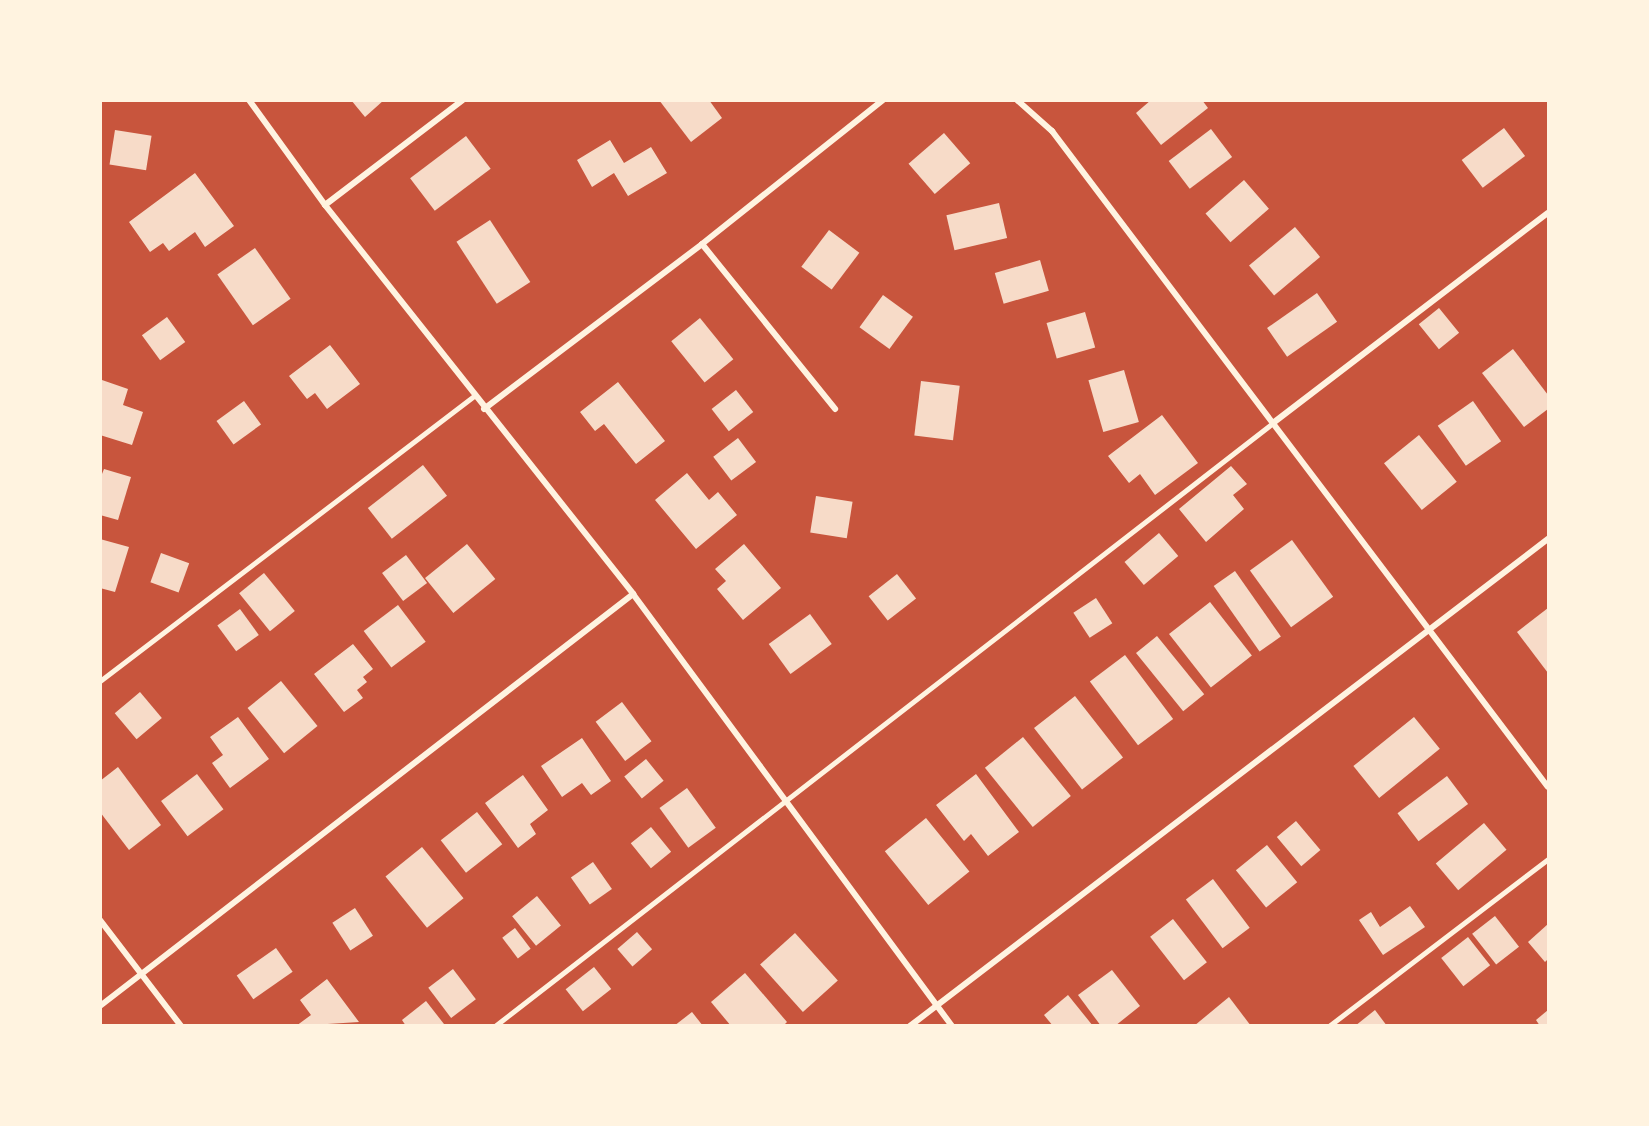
<!DOCTYPE html>
<style>
body{margin:0}
#map{position:relative;width:1649px;height:1126px;overflow:hidden;background:#c8553d;font-family:Rubik,sans-serif}
div>[style]{position:absolute}
.building>*{inset:0;background:#f7dbc8;transform-origin:0 0}
.service>*{height:4.5px;margin:-2.25px;padding:0 2.25px;transform-origin:2.25px;border-radius:2.25px;background:#fff3e0}
.minor>*{height:6px;margin:-3px;padding:0 3px;transform-origin:3px;border-radius:3px;background:#fff3e0}
span{translate:-50% -50%;white-space:nowrap;text-align:center;line-height:1.15;-webkit-text-stroke:4.5px #fff3e0;paint-order:stroke}
.frame{position:absolute;inset:0;border:102px solid #fff3e0;pointer-events:none}
</style>
<div id="map">
<div class="building">
<div style="clip-path:polygon(351px 100px,384px 100px,365px 117px)"></div>
<div style="clip-path:polygon(659px 100px,709px 100px,722px 118px,691px 142px)"></div>
<div style="clip-path:polygon(1151px 100px,1202px 100px,1208px 108px,1161px 145px,1136px 113px)"></div>
<div style="left:1504px;top:128px;width:35px;height:53px;rotate:53deg"></div>
<div style="left:1211px;top:129px;width:35px;height:53px;rotate:53deg"></div>
<div style="left:115px;top:130px;width:37px;height:35px;rotate:9deg"></div>
<div style="left:944px;top:133px;width:40px;height:47px;rotate:49deg"></div>
<div style="left:466px;top:136px;width:41px;height:70px;rotate:53deg"></div>
<div style="clip-path:polygon(610px 140px,624px 163px,651px 147px,667px 173px,628px 196px,614px 173px,592px 187px,577px 160px)"></div>
<div style="clip-path:polygon(195px 173px,234px 226px,205px 247px,195px 232px,169px 251px,163px 243px,150px 252px,129px 222px)"></div>
<div style="left:1244px;top:180px;width:38px;height:51px;rotate:49deg"></div>
<div style="left:999px;top:203px;width:36px;height:54px;rotate:77deg"></div>
<div style="left:490px;top:220px;width:74px;height:40px;rotate:57deg"></div>
<div style="left:1295px;top:227px;width:39px;height:60px;rotate:50deg"></div>
<div style="left:829px;top:230px;width:38px;height:46px;rotate:37deg"></div>
<div style="left:255px;top:248px;width:62px;height:46px;rotate:55deg"></div>
<div style="left:1040px;top:260px;width:32px;height:47px;rotate:74deg"></div>
<div style="left:1317px;top:293px;width:35px;height:61px;rotate:55deg"></div>
<div style="left:883px;top:295px;width:37px;height:40px;rotate:36deg"></div>
<div style="left:1439px;top:308px;width:32px;height:26px;rotate:51deg"></div>
<div style="left:1085px;top:312px;width:37px;height:40px;rotate:74deg"></div>
<div style="left:167px;top:317px;width:31px;height:31px;rotate:54deg"></div>
<div style="left:700px;top:318px;width:53px;height:37px;rotate:51deg"></div>
<div style="clip-path:polygon(330px 345px,360px 384px,327px 409px,315px 393px,307px 399px,289px 376px)"></div>
<div style="clip-path:polygon(1513px 349px,1548px 395px,1548px 409px,1524px 427px,1482px 373px)"></div>
<div style="left:1124px;top:370px;width:54px;height:37px;rotate:74deg"></div>
<div style="clip-path:polygon(102px 380px,128px 389px,123px 405px,143px 412px,132px 445px,100px 435px)"></div>
<div style="left:921px;top:381px;width:39px;height:55px;rotate:7deg"></div>
<div style="clip-path:polygon(618px 382px,665px 441px,636px 464px,604px 424px,595px 431px,580px 412px)"></div>
<div style="left:736px;top:390px;width:28px;height:31px;rotate:52deg"></div>
<div style="left:244px;top:401px;width:29px;height:34px;rotate:54deg"></div>
<div style="left:1473px;top:401px;width:49px;height:43px;rotate:55deg"></div>
<div style="clip-path:polygon(1162px 415px,1198px 463px,1155px 495px,1140px 474px,1129px 483px,1108px 456px)"></div>
<div style="left:1419px;top:435px;width:60px;height:45px;rotate:51deg"></div>
<div style="left:738px;top:438px;width:30px;height:31px;rotate:53deg"></div>
<div style="left:423px;top:465px;width:39px;height:70px;rotate:52deg"></div>
<div style="clip-path:polygon(1231px 466px,1247px 484px,1233px 495px,1244px 509px,1206px 542px,1179px 509px)"></div>
<div style="clip-path:polygon(104px 469px,131px 477px,118px 520px,100px 515px,100px 479px)"></div>
<div style="clip-path:polygon(687px 473px,709px 500px,718px 492px,737px 515px,696px 549px,655px 500px)"></div>
<div style="left:816px;top:496px;width:37px;height:37px;rotate:9deg"></div>
<div style="left:1159px;top:533px;width:30px;height:45px;rotate:50deg"></div>
<div style="clip-path:polygon(100px 539px,129px 547px,115px 592px,100px 588px)"></div>
<div style="left:1292px;top:540px;width:70px;height:52px;rotate:54deg"></div>
<div style="left:467px;top:544px;width:45px;height:54px;rotate:51deg"></div>
<div style="clip-path:polygon(744px 544px,781px 588px,743px 620px,717px 589px,726px 581px,715px 569px)"></div>
<div style="left:161px;top:553px;width:30px;height:31px;rotate:20deg"></div>
<div style="left:406px;top:555px;width:35px;height:30px;rotate:53deg"></div>
<div style="left:1235px;top:571px;width:80px;height:26px;rotate:55deg"></div>
<div style="left:264px;top:573px;width:49px;height:32px;rotate:51deg"></div>
<div style="left:897px;top:574px;width:31px;height:36px;rotate:52deg"></div>
<div style="left:1096px;top:598px;width:30px;height:27px;rotate:57deg"></div>
<div style="left:1210px;top:602px;width:68px;height:52px;rotate:52deg"></div>
<div style="left:398px;top:605px;width:46px;height:43px;rotate:53deg"></div>
<div style="clip-path:polygon(1548px 608px,1548px 673px,1517px 632px)"></div>
<div style="left:240px;top:609px;width:32px;height:28px;rotate:54deg"></div>
<div style="left:810px;top:614px;width:37px;height:51px;rotate:54deg"></div>
<div style="left:1157px;top:636px;width:75px;height:27px;rotate:51deg"></div>
<div style="clip-path:polygon(353px 644px,373px 669px,363px 677px,367px 682px,357px 690px,363px 698px,344px 712px,314px 674px)"></div>
<div style="left:1125px;top:655px;width:80px;height:44px;rotate:53deg"></div>
<div style="left:281px;top:681px;width:58px;height:43px;rotate:51deg"></div>
<div style="left:140px;top:692px;width:34px;height:33px;rotate:50deg"></div>
<div style="left:1075px;top:696px;width:78px;height:52px;rotate:52deg"></div>
<div style="left:622px;top:702px;width:49px;height:33px;rotate:53deg"></div>
<div style="clip-path:polygon(238px 717px,269px 759px,230px 788px,212px 763px,223px 755px,210px 737px)"></div>
<div style="left:1414px;top:717px;width:41px;height:78px;rotate:51deg"></div>
<div style="left:1023px;top:737px;width:76px;height:49px;rotate:51deg"></div>
<div style="clip-path:polygon(582px 738px,611px 781px,591px 795px,582px 783px,562px 797px,541px 766px)"></div>
<div style="left:646px;top:759px;width:28px;height:28px;rotate:51deg"></div>
<div style="clip-path:polygon(118px 767px,161px 825px,129px 850px,100px 812px,100px 781px)"></div>
<div style="left:197px;top:774px;width:44px;height:45px;rotate:53deg"></div>
<div style="clip-path:polygon(976px 774px,1019px 832px,988px 856px,971px 834px,964px 841px,936px 805px)"></div>
<div style="clip-path:polygon(523px 775px,548px 810px,530px 824px,536px 834px,518px 848px,485px 803px)"></div>
<div style="left:1447px;top:776px;width:35px;height:62px;rotate:53deg"></div>
<div style="left:687px;top:788px;width:49px;height:34px;rotate:54deg"></div>
<div style="left:477px;top:812px;width:41px;height:46px;rotate:52deg"></div>
<div style="left:926px;top:818px;width:69px;height:53px;rotate:51deg"></div>
<div style="left:1296px;top:821px;width:38px;height:25px;rotate:50deg"></div>
<div style="left:1484px;top:823px;width:35px;height:63px;rotate:50deg"></div>
<div style="left:651px;top:827px;width:32px;height:26px;rotate:51deg"></div>
<div style="left:1267px;top:845px;width:48px;height:40px;rotate:51deg"></div>
<div style="left:422px;top:847px;width:66px;height:47px;rotate:51deg"></div>
<div style="left:593px;top:862px;width:33px;height:27px;rotate:55deg"></div>
<div style="left:1213px;top:879px;width:61px;height:34px;rotate:53deg"></div>
<div style="left:537px;top:896px;width:38px;height:32px;rotate:51deg"></div>
<div style="clip-path:polygon(1410px 906px,1425px 927px,1383px 955px,1359px 920px,1371px 912px,1380px 927px)"></div>
<div style="left:355px;top:908px;width:33px;height:27px;rotate:57deg"></div>
<div style="left:1495px;top:916px;width:39px;height:29px;rotate:52deg"></div>
<div style="left:1173px;top:919px;width:55px;height:29px;rotate:52deg"></div>
<div style="clip-path:polygon(1548px 924px,1548px 959px,1545px 962px,1528px 942px)"></div>
<div style="left:515px;top:928px;width:26px;height:16px;rotate:53deg"></div>
<div style="left:637px;top:932px;width:23px;height:26px;rotate:49deg"></div>
<div style="left:795px;top:933px;width:64px;height:47px;rotate:48deg"></div>
<div style="left:1468px;top:937px;width:36px;height:34px;rotate:52deg"></div>
<div style="left:276px;top:948px;width:29px;height:48px;rotate:55deg"></div>
<div style="left:594px;top:967px;width:28px;height:36px;rotate:52deg"></div>
<div style="left:453px;top:969px;width:38px;height:31px;rotate:53deg"></div>
<div style="clip-path:polygon(1112px 970px,1140px 1006px,1115px 1026px,1101px 1026px,1078px 995px)"></div>
<div style="clip-path:polygon(745px 973px,787px 1022px,783px 1026px,731px 1026px,711px 1002px)"></div>
<div style="clip-path:polygon(327px 979px,359px 1022px,296px 1026px,311px 1015px,300px 1000px)"></div>
<div style="clip-path:polygon(1068px 995px,1093px 1026px,1053px 1026px,1044px 1015px)"></div>
<div style="clip-path:polygon(1229px 997px,1251px 1026px,1194px 1026px)"></div>
<div style="clip-path:polygon(426px 1001px,444px 1024px,406px 1026px,402px 1020px)"></div>
<div style="clip-path:polygon(1375px 1010px,1387px 1026px,1355px 1026px)"></div>
<div style="clip-path:polygon(1548px 1010px,1548px 1026px,1540px 1026px,1536px 1020px)"></div>
<div style="clip-path:polygon(692px 1012px,703px 1026px,674px 1026px)"></div>
</div>
<div class="service">
<div style="left:100px;top:681px;width:470px;rotate:-37.3deg"></div>
<div style="left:495px;top:1026px;width:984px;rotate:-37.78deg"></div>
<div style="left:1329px;top:1026px;width:275px;rotate:-37.3deg"></div>
</div>
<div class="minor">
<div style="left:249px;top:100px;width:130px;rotate:54.1deg"></div>
<div style="left:325px;top:205px;width:496px;rotate:51.6deg"></div>
<div style="left:633px;top:594px;width:537px;rotate:53.56deg"></div>
<div style="left:1017px;top:100px;width:47px;rotate:41.5deg"></div>
<div style="left:1052px;top:131px;width:822px;rotate:52.91deg"></div>
<div style="left:325px;top:205px;width:173px;rotate:-37.3deg"></div>
<div style="left:702px;top:244px;width:212px;rotate:51.1deg"></div>
<div style="left:484px;top:409px;width:273px;rotate:-37.1deg"></div>
<div style="left:702px;top:244px;width:231px;rotate:-38.5deg"></div>
<div style="left:1273px;top:423px;width:346px;rotate:-37.4deg"></div>
<div style="left:100px;top:920px;width:133px;rotate:52.6deg"></div>
<div style="left:100px;top:1006px;width:674px;rotate:-37.7deg"></div>
<div style="left:910px;top:1026px;width:803px;rotate:-37.36deg"></div>
</div>
<div class="frame"></div>
</div>
